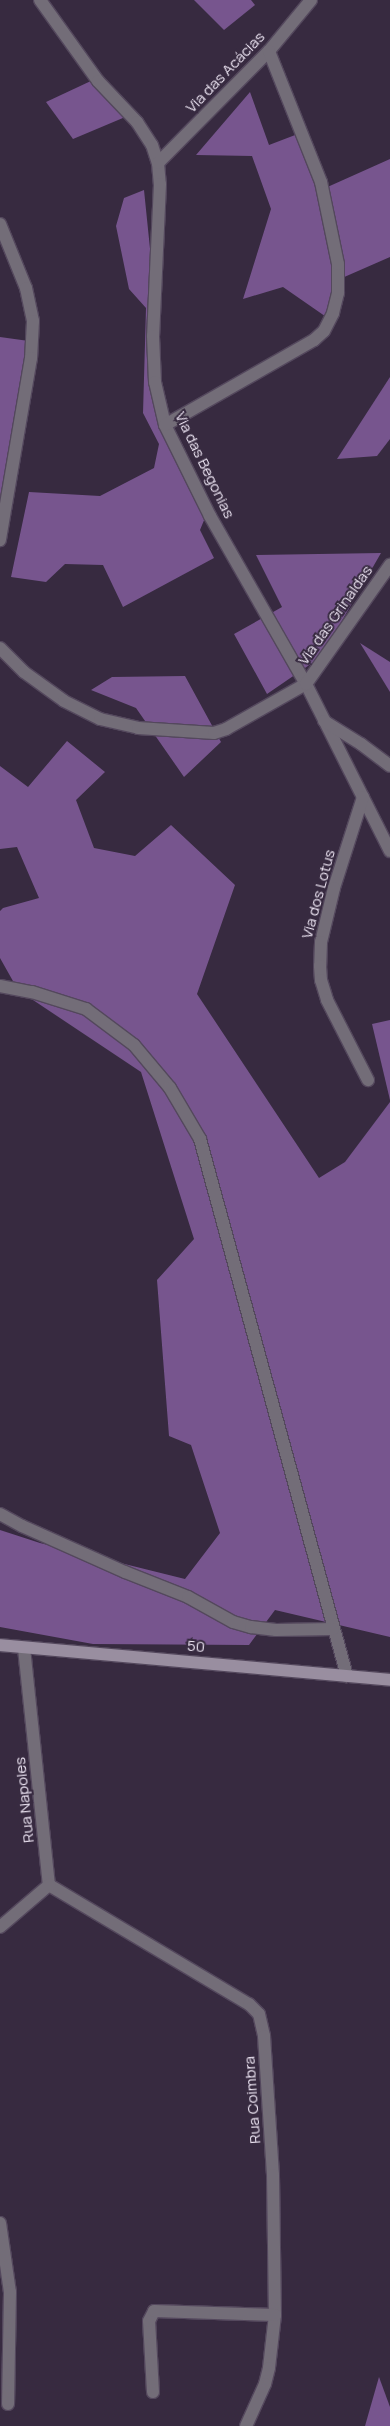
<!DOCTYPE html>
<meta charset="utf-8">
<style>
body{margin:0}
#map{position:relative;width:390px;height:2426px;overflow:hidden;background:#372a40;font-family:Manrope,sans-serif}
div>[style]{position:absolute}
.forest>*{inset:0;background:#77558e}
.roads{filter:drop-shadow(1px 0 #54485d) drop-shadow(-1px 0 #54485d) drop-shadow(0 1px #54485d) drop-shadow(0 -1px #54485d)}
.street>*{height:12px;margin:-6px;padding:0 6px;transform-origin:6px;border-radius:6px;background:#736d78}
.secondary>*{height:12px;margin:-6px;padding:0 6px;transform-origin:6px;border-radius:6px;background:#998ea0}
span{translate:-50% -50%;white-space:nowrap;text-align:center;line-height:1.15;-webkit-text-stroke:4px #372a40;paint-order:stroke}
.street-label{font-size:15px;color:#eee6f4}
</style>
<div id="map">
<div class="forest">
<div style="clip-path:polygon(194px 0,251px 0,255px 5px,224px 30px)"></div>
<div style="clip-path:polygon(93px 80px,130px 115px,73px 139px,46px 102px)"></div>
<div style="clip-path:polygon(250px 92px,269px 145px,303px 132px,323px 189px,390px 159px,390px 257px,342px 278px,332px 321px,283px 287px,243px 299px,271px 209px,252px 156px,196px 155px)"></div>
<div style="clip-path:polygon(144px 190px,153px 278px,161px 426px,207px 513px,200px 530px,214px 558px,123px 607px,103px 565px,65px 564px,46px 582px,11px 577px,29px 492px,100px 496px,154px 468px,159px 444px,143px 413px,146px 308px,129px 289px,116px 226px,124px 198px)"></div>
<div style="clip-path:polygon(0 337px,36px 342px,0 524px)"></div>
<div style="clip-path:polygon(390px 377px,390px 439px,377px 456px,337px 459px)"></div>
<div style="clip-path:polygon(381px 553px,321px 657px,267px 694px,234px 634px,282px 607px,256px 555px)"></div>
<div style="clip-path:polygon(360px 643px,390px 662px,390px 692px)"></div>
<div style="clip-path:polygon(185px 676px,221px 742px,184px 777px,136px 708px,91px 690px,112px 677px)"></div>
<div style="clip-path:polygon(67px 741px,105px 772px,76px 800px,94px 848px,135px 856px,171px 825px,235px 885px,197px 994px,319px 1178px,345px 1162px,390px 1102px,390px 1637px,275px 1610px,249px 1645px,93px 1644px,0 1627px,0 1530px,40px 1543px,185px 1579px,220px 1533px,191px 1445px,169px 1436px,157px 1280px,194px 1239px,141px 1072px,18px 990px,0 958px,0 911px,3px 908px,39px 898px,17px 847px,0 849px,0 766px,28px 787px)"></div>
<div style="clip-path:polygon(390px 1020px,390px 1100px,372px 1024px)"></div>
<div style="clip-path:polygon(379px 2377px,390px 2407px,390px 2426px,365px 2426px)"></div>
</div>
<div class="roads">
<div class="street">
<div style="left:40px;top:0;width:100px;rotate:54.4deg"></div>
<div style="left:98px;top:81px;width:57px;rotate:46.4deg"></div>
<div style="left:137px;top:122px;width:27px;rotate:57deg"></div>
<div style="left:152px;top:145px;width:19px;rotate:72deg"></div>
<div style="left:158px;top:163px;width:21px;rotate:85deg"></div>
<div style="left:160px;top:184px;width:152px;rotate:92.6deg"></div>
<div style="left:153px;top:336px;width:46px;rotate:87.5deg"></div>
<div style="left:155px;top:382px;width:44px;rotate:76.9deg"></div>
<div style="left:165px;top:425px;width:102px;rotate:63.7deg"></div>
<div style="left:210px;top:516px;width:193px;rotate:60.3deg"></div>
<div style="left:306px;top:684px;width:187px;rotate:63.3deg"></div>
<div style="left:158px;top:163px;width:158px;rotate:-45.3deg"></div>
<div style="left:269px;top:51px;width:66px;rotate:-50.5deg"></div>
<div style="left:0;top:224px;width:69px;rotate:67.9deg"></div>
<div style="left:26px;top:288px;width:34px;rotate:78deg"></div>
<div style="left:33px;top:321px;width:37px;rotate:93deg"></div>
<div style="left:31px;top:358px;width:185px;rotate:99.7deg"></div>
<div style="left:165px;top:425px;width:172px;rotate:-29.7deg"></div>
<div style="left:314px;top:340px;width:13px;rotate:-42deg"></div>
<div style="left:324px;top:331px;width:20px;rotate:-63deg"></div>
<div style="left:333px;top:313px;width:21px;rotate:-76deg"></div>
<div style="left:338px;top:293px;width:29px;rotate:-90deg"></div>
<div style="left:338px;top:264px;width:84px;rotate:-101.7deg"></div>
<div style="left:321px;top:182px;width:141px;rotate:-111.7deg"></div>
<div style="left:0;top:648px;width:34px;rotate:45deg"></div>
<div style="left:24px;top:672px;width:49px;rotate:35.9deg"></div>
<div style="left:64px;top:701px;width:40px;rotate:26.6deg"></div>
<div style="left:100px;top:719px;width:39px;rotate:13deg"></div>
<div style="left:138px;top:728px;width:76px;rotate:3.8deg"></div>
<div style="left:214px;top:733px;width:13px;rotate:-18deg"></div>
<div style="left:226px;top:729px;width:92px;rotate:-29.4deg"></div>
<div style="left:306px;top:684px;width:146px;rotate:-54.8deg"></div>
<div style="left:324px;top:721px;width:44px;rotate:31.9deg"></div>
<div style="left:361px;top:744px;width:36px;rotate:37deg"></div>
<div style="left:363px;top:797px;width:96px;rotate:107.7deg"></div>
<div style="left:334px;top:888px;width:56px;rotate:103.5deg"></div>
<div style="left:321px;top:942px;width:24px;rotate:92deg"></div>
<div style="left:320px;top:966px;width:14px;rotate:86deg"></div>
<div style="left:321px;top:980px;width:21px;rotate:73deg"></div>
<div style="left:327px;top:1000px;width:90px;rotate:62.9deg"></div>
<div style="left:0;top:986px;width:33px;rotate:11deg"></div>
<div style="left:32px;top:992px;width:57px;rotate:17.5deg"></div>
<div style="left:86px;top:1009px;width:60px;rotate:36.9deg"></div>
<div style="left:134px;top:1045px;width:56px;rotate:50.1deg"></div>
<div style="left:170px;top:1088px;width:59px;rotate:59.5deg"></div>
<div style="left:200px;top:1139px;width:557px;rotate:74.69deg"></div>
<div style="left:0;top:1514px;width:25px;rotate:29deg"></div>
<div style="left:22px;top:1526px;width:113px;rotate:24.1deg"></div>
<div style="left:125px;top:1572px;width:68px;rotate:21.6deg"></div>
<div style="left:188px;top:1597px;width:51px;rotate:29.1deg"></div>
<div style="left:233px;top:1622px;width:19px;rotate:16deg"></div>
<div style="left:251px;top:1627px;width:25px;rotate:7deg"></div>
<div style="left:276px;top:1630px;width:57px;rotate:-1deg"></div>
<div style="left:24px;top:1648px;width:238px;rotate:84deg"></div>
<div style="left:49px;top:1885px;width:233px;rotate:30.8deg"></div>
<div style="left:249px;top:2004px;width:14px;rotate:45deg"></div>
<div style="left:259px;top:2014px;width:23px;rotate:77deg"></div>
<div style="left:264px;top:2036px;width:139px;rotate:86.3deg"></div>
<div style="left:273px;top:2175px;width:140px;rotate:89.2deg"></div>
<div style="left:275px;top:2315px;width:53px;rotate:96.5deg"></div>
<div style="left:269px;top:2368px;width:16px;rotate:104deg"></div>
<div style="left:265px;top:2384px;width:46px;rotate:114.3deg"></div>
<div style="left:0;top:1927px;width:65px;rotate:-40.6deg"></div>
<div style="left:0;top:2223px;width:70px;rotate:81.8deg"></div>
<div style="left:10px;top:2292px;width:112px;rotate:91deg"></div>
<div style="left:153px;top:2392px;width:71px;rotate:-93.2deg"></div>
<div style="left:149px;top:2321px;width:11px;rotate:-63deg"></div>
<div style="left:154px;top:2311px;width:121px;rotate:1.9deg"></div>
</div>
<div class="secondary">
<div style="left:0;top:1645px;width:392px;rotate:5.1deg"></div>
</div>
</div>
<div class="street-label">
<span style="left:225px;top:72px;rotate:-46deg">Via das Acácias</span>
<span style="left:205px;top:465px;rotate:64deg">Via das Begonias</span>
<span style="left:335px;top:615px;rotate:-55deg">Via das Grinaldas</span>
<span style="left:318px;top:894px;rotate:-75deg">Via dos Lotus</span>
<span style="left:196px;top:1646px;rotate:5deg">50</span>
<span style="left:24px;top:1800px;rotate:-96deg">Rua Napoles</span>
<span style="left:252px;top:2100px;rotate:-94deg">Rua Coimbra</span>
</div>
</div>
